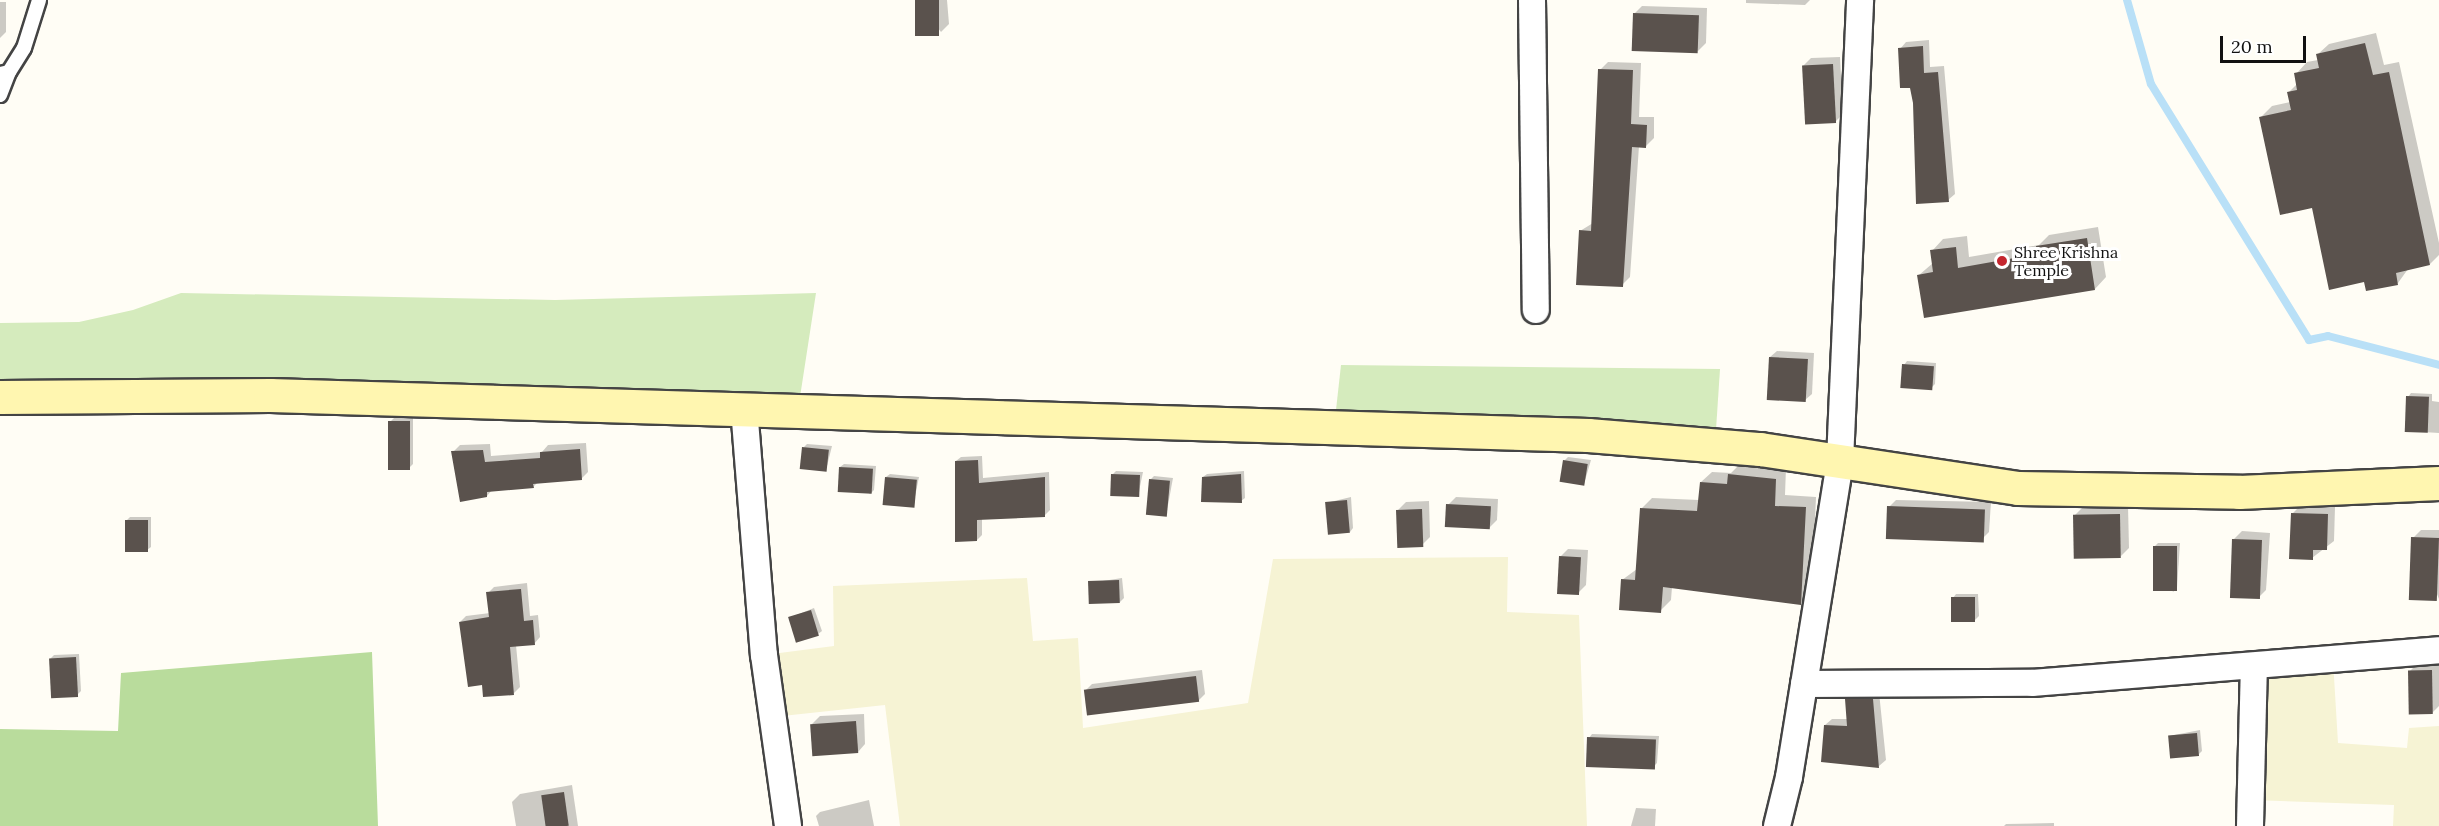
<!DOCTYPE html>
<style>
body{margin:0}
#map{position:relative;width:2439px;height:826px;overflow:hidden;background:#fffdf5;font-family:Lora,serif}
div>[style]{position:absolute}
.farmland>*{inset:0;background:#f6f3d4}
.green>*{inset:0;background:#d5ebbd}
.forest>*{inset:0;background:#b9dc9c}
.shadow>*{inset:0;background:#0003}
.stream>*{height:8px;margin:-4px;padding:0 4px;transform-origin:4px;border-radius:4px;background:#b9e0f7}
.building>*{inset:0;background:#5a524d;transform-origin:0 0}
.roads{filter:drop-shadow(2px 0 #444) drop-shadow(-2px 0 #444) drop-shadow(0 2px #444) drop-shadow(0 -2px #444)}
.service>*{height:14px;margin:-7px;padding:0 7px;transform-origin:7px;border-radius:7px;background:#fff}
.minor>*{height:26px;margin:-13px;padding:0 13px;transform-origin:13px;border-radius:13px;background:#fff}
.secondary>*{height:33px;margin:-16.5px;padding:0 16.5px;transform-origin:16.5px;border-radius:16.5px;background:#fff6b0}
.dots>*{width:16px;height:16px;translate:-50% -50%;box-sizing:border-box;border:3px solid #fff;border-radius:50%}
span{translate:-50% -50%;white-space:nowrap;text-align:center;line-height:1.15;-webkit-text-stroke:6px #fff;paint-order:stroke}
.poi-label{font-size:16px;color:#111}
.left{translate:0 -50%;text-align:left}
.scale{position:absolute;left:2220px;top:36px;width:86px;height:27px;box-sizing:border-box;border:3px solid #111;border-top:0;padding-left:8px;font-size:18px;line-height:21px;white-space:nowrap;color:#111;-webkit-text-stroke:4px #fff;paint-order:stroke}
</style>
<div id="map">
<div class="farmland">
<div style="clip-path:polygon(1508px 557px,1507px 612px,1579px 615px,1587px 826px,900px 826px,885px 705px,773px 717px,764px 655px,834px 646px,833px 586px,1027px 578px,1033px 641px,1078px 638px,1083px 728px,1248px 703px,1273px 559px)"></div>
<div style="clip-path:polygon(2333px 660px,2338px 743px,2407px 748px,2409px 728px,2439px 726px,2439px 826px,2393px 826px,2394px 805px,2251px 800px,2254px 666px)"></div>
</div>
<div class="green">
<div style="clip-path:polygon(181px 293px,555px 300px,816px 293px,798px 410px,0 397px,0 323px,79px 322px,133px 310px)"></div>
<div style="clip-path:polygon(1341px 365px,1720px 369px,1715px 445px,1334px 428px)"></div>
</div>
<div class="forest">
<div style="clip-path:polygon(372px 652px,378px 826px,0 826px,0 729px,118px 731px,121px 673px)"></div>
</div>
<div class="shadow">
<div style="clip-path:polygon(916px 0,947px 0,949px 24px,941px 32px)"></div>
<div style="clip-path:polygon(1746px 0,1810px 0,1805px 5px,1746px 3px)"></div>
<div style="clip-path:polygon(0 2px,6px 2px,6px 32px,0 38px)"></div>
<div style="clip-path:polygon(1642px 6px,1707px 8px,1706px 43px,1698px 51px,1634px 14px)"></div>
<div style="clip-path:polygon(2376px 33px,2384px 65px,2399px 62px,2439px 243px,2439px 255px,2430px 264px,2408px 269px,2398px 283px,2366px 280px,2261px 117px,2272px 106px,2290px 102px,2288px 93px,2298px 83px,2296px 74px,2307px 62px,2318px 60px,2317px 55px,2329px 44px)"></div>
<div style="clip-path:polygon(1929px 40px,1930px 67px,1944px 66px,1955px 194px,1948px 200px,1900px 49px,1906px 42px)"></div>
<div style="clip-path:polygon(1840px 57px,1843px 114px,1835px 122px,1803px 66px,1811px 58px)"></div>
<div style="clip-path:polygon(1608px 62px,1641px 63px,1639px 117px,1654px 117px,1654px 138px,1646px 146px,1639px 146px,1630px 277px,1622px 285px,1580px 231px,1593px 223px,1600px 70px)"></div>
<div style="clip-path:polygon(2098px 227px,2106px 277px,2095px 289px,1919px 275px,1933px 263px,1932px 251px,1943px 239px,1967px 236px,1969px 257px,2039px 245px,2049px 235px)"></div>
<div style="clip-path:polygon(1777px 351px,1814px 353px,1812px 394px,1805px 400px,1770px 357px)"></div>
<div style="clip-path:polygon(1907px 361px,1936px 363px,1935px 384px,1931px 388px,1904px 365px)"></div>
<div style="clip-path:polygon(2411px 393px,2432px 394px,2432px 401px,2439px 402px,2439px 433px,2407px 431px,2408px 397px)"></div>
<div style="clip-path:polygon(394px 418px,413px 418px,413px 464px,409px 468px,390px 422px)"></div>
<div style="clip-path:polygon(586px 443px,588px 472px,581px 479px,538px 482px,533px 487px,492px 490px,487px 496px,453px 452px,460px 445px,490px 444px,491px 456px,542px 452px,548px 445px)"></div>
<div style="clip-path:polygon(807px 444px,832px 446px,826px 470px,804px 447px)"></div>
<div style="clip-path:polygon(982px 456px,983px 478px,1049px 472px,1050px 510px,1045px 515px,982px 518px,982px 535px,977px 540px,956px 461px,961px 457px)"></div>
<div style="clip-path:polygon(1568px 457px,1591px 460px,1584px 484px,1564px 461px)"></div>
<div style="clip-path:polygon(844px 464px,876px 466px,874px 490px,870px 494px,840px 467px)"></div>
<div style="clip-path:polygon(1740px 464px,1786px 468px,1785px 495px,1816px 497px,1812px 592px,1801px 603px,1672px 587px,1671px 600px,1660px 611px,1622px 580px,1637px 569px,1641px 509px,1652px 498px,1699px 500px,1701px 482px,1712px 472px,1731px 473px)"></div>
<div style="clip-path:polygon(1116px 471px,1143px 472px,1138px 496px,1113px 474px)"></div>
<div style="clip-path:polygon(1244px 471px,1245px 498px,1241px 501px,1203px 477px,1207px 474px)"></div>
<div style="clip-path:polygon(890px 474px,919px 477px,913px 507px,886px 477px)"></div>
<div style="clip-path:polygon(1154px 476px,1173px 478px,1166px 516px,1150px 480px)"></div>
<div style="clip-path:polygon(1351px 497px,1353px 528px,1350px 532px,1326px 503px)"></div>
<div style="clip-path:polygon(1456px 497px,1498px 499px,1497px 520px,1489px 528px,1448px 505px)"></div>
<div style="clip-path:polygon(1896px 500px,1991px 502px,1989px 532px,1982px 539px,1889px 507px)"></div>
<div style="clip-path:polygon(1429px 501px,1430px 537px,1422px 545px,1398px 510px,1406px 502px)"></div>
<div style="clip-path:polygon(2128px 506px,2129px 548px,2121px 556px,2074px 516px,2082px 508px)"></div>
<div style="clip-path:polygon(2300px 506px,2335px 507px,2334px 541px,2312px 558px,2292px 514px)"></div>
<div style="clip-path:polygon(130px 517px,151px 517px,151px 547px,147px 550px,126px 521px)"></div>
<div style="clip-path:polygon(2421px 530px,2439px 530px,2439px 599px,2413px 538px)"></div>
<div style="clip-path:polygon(2242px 531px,2270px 533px,2266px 590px,2258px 598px,2234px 539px)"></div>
<div style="clip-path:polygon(2158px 543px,2180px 543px,2177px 588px,2173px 592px,2155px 546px)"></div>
<div style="clip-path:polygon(1568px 549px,1588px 550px,1586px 585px,1578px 593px,1560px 557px)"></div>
<div style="clip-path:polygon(1122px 578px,1124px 598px,1120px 602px,1090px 583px)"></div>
<div style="clip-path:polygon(527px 583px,530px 616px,538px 615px,540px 637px,534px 644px,516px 645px,520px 687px,514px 693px,483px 683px,460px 622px,466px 616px,490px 613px,488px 593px,494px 587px)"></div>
<div style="clip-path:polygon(1956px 594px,1978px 594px,1979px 616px,1975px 620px,1953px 598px)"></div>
<div style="clip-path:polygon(814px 608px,822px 631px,818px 634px,789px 618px)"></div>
<div style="clip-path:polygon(79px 654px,81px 691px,77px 695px,50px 659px,54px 655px)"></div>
<div style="clip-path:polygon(2439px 662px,2439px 706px,2432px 713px,2410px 671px,2418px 663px)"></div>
<div style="clip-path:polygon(1202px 670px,1205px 694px,1198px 701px,1086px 690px,1092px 684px)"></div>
<div style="clip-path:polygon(1879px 692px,1886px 760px,1879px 766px,1823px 761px,1825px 725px,1832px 719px,1848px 719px,1846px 699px,1853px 693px)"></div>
<div style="clip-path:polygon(864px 714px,865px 744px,858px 752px,812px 724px,820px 716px)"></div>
<div style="clip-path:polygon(2200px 730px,2202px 751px,2198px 755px,2169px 736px)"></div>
<div style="clip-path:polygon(1592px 734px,1659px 736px,1657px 763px,1654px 766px,1589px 738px)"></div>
<div style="clip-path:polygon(572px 785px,578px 826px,516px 826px,512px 802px,520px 794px)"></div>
<div style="clip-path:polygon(869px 800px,874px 826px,819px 826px,816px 816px,820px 812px)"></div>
<div style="clip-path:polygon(1636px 808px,1656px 809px,1655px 826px,1631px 826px)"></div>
<div style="clip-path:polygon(2054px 823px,2054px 826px,2004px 826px,2006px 824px)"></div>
</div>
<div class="stream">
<div style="left:2127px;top:0;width:87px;rotate:74.1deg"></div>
<div style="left:2151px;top:84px;width:301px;rotate:58.3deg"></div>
<div style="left:2309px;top:340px;width:19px;rotate:-12deg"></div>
<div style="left:2328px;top:336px;width:115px;rotate:14.6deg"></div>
</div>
<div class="building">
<div style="left:915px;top:0;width:24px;height:36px"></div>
<div style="left:1633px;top:13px;width:66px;height:38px;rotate:2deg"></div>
<div style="clip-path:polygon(2365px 43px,2373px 75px,2389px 72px,2430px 265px,2396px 273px,2398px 285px,2366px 291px,2364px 282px,2329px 290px,2312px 208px,2280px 215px,2259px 117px,2291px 110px,2287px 92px,2297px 90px,2294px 73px,2319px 68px,2316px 54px)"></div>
<div style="clip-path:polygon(1923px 46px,1924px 73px,1938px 72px,1949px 202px,1916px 204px,1913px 103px,1910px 88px,1900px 88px,1898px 48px)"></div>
<div style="left:1833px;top:64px;width:59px;height:31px;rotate:87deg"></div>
<div style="clip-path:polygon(1598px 69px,1633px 70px,1631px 124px,1647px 125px,1646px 148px,1632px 147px,1623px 287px,1576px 285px,1579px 230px,1591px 231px)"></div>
<div style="clip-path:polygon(2087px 238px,2095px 290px,1924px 318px,1917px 275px,1933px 272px,1930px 250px,1956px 247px,1958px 268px,2037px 254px,2036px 246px)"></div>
<div style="left:1769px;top:357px;width:39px;height:43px;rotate:3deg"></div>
<div style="left:1902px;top:364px;width:32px;height:24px;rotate:4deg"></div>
<div style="left:2406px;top:396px;width:23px;height:36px;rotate:2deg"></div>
<div style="left:388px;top:421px;width:22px;height:49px"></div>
<div style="left:802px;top:447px;width:27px;height:22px;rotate:6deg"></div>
<div style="clip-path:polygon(580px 449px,582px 480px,533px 484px,534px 488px,487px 492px,487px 497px,460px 502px,451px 451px,483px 450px,485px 462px,540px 458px,540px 452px)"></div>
<div style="clip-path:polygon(978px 460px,979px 483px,1045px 477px,1045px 517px,977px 520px,977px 541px,955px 542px,955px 461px)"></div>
<div style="left:1563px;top:460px;width:25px;height:22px;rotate:9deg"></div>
<div style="left:839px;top:467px;width:34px;height:25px;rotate:3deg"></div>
<div style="left:1111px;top:474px;width:29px;height:22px;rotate:2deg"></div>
<div style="clip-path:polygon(1241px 474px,1242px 503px,1201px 502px,1202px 477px)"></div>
<div style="clip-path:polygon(1728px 474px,1776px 479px,1775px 506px,1806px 507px,1801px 605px,1663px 587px,1661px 613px,1619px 610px,1621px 579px,1635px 580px,1640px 508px,1697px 511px,1700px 482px,1727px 484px)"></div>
<div style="left:885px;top:477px;width:32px;height:28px;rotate:5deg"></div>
<div style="left:1149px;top:479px;width:21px;height:36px;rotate:5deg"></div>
<div style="left:1347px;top:500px;width:33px;height:22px;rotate:85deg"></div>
<div style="left:1446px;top:504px;width:45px;height:23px;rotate:3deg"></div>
<div style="left:1887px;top:506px;width:98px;height:33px;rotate:2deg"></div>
<div style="left:1422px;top:509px;width:38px;height:26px;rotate:88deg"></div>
<div style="clip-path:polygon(2291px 513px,2328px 514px,2327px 550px,2313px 550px,2313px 560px,2289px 559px)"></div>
<div style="left:2120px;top:514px;width:44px;height:47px;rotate:89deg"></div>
<div style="left:125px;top:520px;width:23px;height:32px"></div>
<div style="left:2411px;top:537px;width:28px;height:63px;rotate:2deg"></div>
<div style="left:2232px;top:539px;width:30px;height:59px;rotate:2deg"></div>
<div style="left:2153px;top:546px;width:24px;height:45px"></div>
<div style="left:1559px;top:556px;width:22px;height:38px;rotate:3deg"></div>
<div style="left:1119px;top:580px;width:23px;height:31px;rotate:88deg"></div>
<div style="clip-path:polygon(521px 589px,524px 621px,533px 620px,535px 645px,510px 647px,514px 695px,483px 697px,482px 685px,468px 687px,459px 622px,489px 617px,486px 592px)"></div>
<div style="left:1951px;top:597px;width:24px;height:25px"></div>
<div style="left:811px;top:610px;width:27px;height:24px;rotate:73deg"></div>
<div style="left:76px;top:657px;width:40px;height:27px;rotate:87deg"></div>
<div style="left:2432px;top:670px;width:44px;height:24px;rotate:89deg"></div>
<div style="left:1196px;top:676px;width:26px;height:113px;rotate:83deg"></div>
<div style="clip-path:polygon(1845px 699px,1873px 699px,1879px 768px,1821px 762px,1824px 725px,1847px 726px)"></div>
<div style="left:856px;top:721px;width:32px;height:46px;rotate:86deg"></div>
<div style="left:2197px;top:733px;width:23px;height:29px;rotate:85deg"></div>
<div style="left:1587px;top:737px;width:69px;height:30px;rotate:2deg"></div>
<div style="left:564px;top:792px;width:34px;height:23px;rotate:82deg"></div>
</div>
<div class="roads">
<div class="service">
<div style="left:0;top:74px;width:9px;rotate:-13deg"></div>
<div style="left:9px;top:72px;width:28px;rotate:-58deg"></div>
<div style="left:24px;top:48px;width:50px;rotate:-72.6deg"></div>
<div style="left:0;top:95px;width:25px;rotate:-69deg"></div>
</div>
<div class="minor">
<div style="left:1532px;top:0;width:310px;rotate:89.3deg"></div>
<div style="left:744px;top:408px;width:248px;rotate:85.4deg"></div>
<div style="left:764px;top:655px;width:173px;rotate:82deg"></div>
<div style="left:1804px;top:684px;width:228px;rotate:-0.3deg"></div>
<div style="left:2032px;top:683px;width:408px;rotate:-4.6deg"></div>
<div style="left:1777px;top:826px;width:50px;rotate:-76.2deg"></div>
<div style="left:1789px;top:777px;width:320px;rotate:-80.8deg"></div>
<div style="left:1840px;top:461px;width:461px;rotate:-87.5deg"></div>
<div style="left:2250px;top:826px;width:160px;rotate:-88.6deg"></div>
</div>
<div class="secondary">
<div style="left:0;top:397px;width:270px;rotate:-0.4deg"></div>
<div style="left:270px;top:395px;width:1319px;rotate:1.74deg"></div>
<div style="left:1588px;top:435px;width:173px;rotate:4.7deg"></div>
<div style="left:1760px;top:449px;width:261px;rotate:8.6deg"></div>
<div style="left:2018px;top:488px;width:221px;rotate:1deg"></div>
<div style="left:2239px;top:492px;width:200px;rotate:-2.6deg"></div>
</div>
</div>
<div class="dots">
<div style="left:2002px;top:261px;background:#c4262e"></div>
</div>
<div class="poi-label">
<span class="left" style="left:2014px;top:261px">Shree Krishna<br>Temple</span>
</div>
<div class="scale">20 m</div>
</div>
